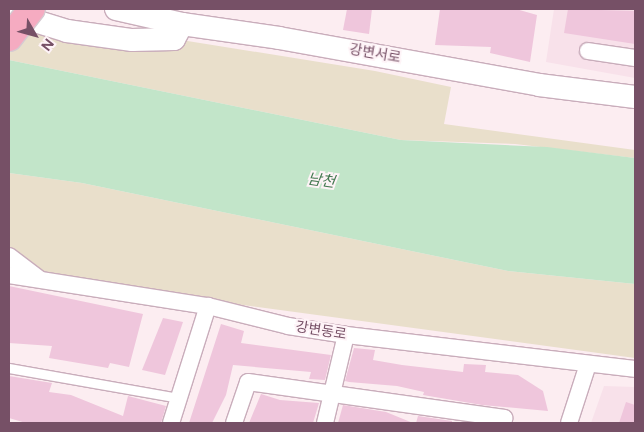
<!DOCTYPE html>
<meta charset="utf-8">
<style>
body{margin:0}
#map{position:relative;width:644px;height:432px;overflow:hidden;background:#fcedf1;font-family:Figtree,"Noto Sans KR",sans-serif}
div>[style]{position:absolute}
.residential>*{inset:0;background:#f8e1ea}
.green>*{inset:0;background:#e9dfcb}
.water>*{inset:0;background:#c2e5c9}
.building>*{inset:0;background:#efc6dc}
.roads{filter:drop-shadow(1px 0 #c9adbb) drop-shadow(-1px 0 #c9adbb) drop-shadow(0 1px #c9adbb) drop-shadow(0 -1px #c9adbb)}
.lane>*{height:9px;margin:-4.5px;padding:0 4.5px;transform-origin:4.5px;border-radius:4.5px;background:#fff}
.street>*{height:16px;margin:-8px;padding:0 8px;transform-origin:8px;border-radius:8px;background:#fff}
.secondary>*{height:22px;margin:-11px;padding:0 11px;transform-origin:11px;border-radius:11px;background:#fff}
.bridges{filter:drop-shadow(1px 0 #d6cad1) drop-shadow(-1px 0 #d6cad1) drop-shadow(0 1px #d6cad1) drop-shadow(0 -1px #d6cad1)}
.primary-bridge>*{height:26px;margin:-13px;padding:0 13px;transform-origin:13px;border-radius:13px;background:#f5abc1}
span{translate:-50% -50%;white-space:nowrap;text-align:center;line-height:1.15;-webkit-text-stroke:4px #fef3f7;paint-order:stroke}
.street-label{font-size:14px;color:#765066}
.water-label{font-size:15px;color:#447951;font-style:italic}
.frame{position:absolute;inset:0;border:10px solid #765066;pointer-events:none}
.north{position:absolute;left:10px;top:10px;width:50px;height:50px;-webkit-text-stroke:4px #fef3f7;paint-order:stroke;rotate:128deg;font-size:14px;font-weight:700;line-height:20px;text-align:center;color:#765066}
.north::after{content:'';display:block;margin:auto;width:18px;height:22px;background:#765066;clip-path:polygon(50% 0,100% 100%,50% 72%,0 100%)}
</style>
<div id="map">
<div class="residential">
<div style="clip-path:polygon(554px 9px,635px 9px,635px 78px,546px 62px)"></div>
<div style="clip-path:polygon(604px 386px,635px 387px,635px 423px,591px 423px)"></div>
</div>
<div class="green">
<div style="clip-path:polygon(9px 9px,31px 9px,94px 26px,375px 71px,451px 87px,444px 124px,635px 150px,635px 158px,515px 144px,401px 140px,9px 60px)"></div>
<div style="clip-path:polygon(9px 173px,82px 183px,508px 271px,635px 284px,635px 358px,213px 301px,9px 266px)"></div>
</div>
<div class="water">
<div style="clip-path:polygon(9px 60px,401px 140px,547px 147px,635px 158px,635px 284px,508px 271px,82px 183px,9px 173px)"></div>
</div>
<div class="building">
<div style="clip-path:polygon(347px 9px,372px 9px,369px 34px,343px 30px)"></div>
<div style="clip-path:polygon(440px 9px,516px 9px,537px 15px,530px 62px,490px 53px,491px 47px,435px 45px)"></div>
<div style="clip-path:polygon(568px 9px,635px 11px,635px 44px,564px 33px)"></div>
<div style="clip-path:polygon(9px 286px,143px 314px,129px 367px,110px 363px,108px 368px,49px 358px,52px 346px,9px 343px)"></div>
<div style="clip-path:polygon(163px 318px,183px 322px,165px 375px,142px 370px)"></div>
<div style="clip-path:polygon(221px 324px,244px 331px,241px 343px,331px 355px,325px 380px,309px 379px,311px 372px,233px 365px,226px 395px,212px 423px,189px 423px)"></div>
<div style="clip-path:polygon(354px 348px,375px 350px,373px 360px,402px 365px,463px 372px,464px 364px,486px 365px,485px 372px,518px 375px,543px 391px,548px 411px,482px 405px,423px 395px,424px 392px,397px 386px,349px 382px,345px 381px)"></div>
<div style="clip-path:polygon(9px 376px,52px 383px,49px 392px,71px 395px,123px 416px,128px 396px,166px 406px,161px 423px,26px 423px,9px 418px)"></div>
<div style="clip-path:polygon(261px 394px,280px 400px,319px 403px,313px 423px,249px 423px)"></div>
<div style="clip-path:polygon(626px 402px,635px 405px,635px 423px,619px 423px)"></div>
<div style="clip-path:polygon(343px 405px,386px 412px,413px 423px,338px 423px)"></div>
<div style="clip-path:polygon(418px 416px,452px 421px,452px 423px,416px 423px)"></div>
</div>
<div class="roads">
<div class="lane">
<div style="left:9px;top:368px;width:173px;rotate:10deg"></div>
</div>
<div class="street">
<div style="left:588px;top:51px;width:48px;rotate:8.5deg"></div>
<div style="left:9px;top:256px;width:38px;rotate:37deg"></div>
<div style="left:9px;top:275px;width:201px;rotate:8.9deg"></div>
<div style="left:208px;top:306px;width:82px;rotate:14deg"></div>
<div style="left:288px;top:326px;width:59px;rotate:8.8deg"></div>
<div style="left:346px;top:335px;width:291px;rotate:6.7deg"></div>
<div style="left:171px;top:423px;width:123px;rotate:-72.5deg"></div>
<div style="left:234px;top:423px;width:43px;rotate:-71.1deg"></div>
<div style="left:248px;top:382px;width:259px;rotate:8deg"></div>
<div style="left:504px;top:418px;width:5px;rotate:101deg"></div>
<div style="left:325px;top:423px;width:90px;rotate:-76.6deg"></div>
<div style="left:569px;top:423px;width:62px;rotate:-72.1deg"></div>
</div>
<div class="secondary">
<div style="left:116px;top:9px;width:68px;rotate:12.8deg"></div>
<div style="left:182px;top:24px;width:98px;rotate:8.2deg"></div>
<div style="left:279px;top:38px;width:264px;rotate:10.2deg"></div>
<div style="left:539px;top:85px;width:97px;rotate:7.1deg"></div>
<div style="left:9px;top:13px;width:61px;rotate:17.2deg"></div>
<div style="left:67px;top:31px;width:66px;rotate:7.9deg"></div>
<div style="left:132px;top:40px;width:42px;rotate:-1.4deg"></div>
<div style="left:174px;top:39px;width:17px;rotate:-62deg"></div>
</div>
</div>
<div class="bridges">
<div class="primary-bridge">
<div style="left:9px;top:38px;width:37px;rotate:-52deg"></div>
</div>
</div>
<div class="street-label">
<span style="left:375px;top:54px;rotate:10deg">강변서로</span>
<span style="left:321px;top:331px;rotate:9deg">강변동로</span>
</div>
<div class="water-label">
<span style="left:321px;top:181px;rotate:8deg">남천</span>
</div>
<div class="frame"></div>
<div class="north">N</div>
</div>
